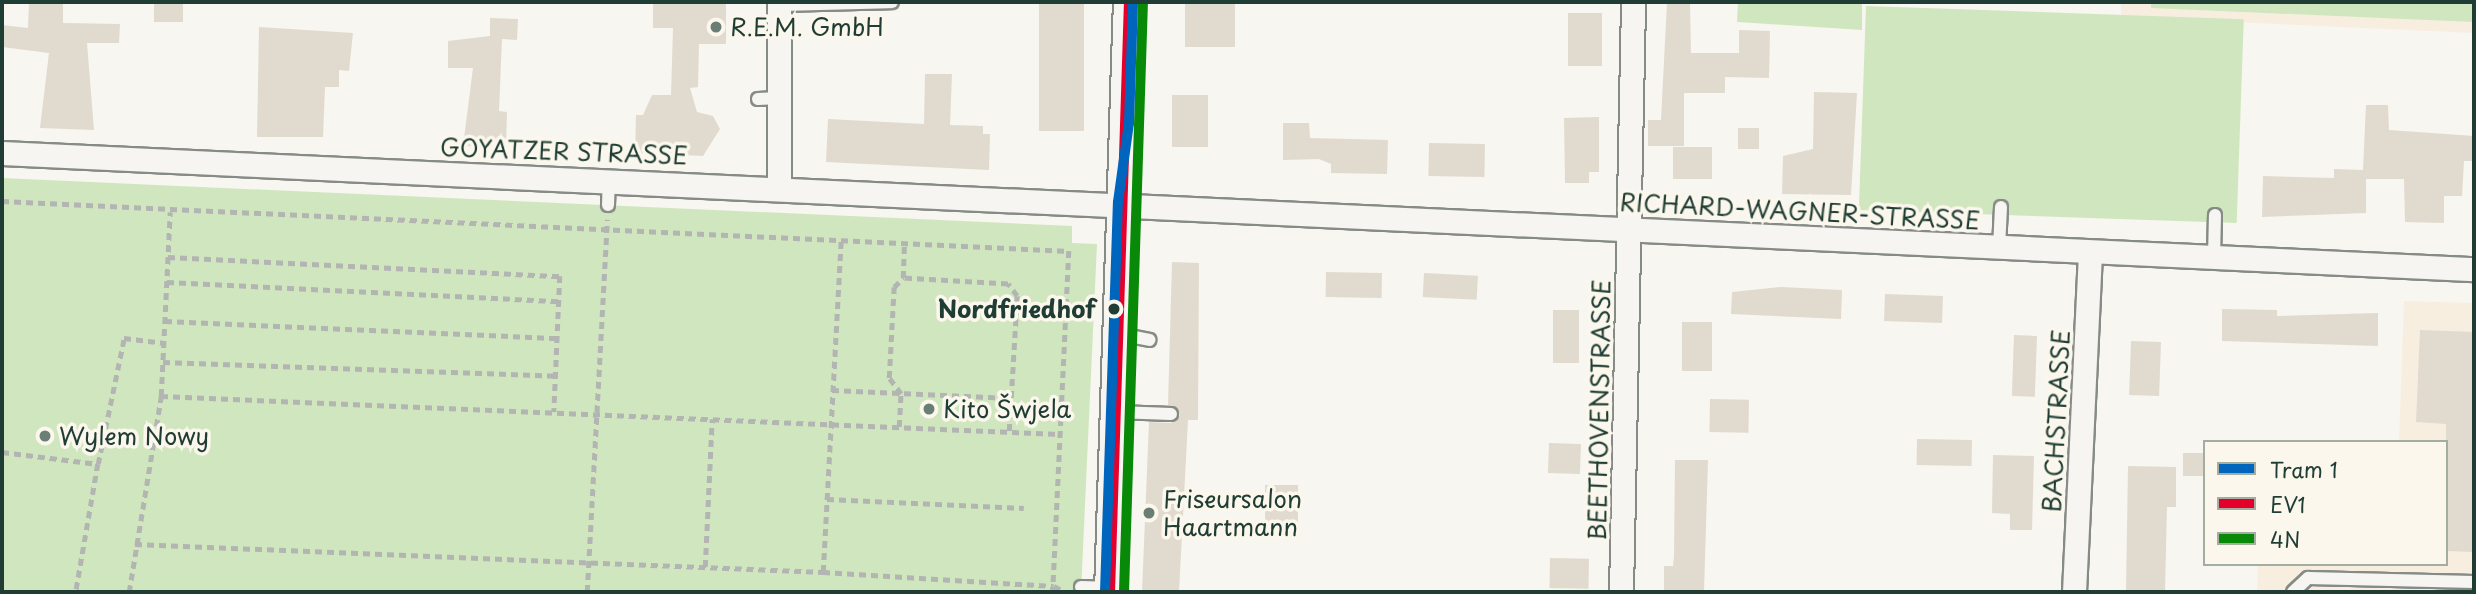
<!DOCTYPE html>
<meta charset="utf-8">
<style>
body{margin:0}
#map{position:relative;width:2476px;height:594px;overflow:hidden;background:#f8f6f0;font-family:"Playpen Sans",sans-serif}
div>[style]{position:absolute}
.built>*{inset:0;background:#f7eee0}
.green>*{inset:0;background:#d0e6be;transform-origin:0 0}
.building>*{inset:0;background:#e1dacf;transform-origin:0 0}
.path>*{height:4.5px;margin-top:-2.25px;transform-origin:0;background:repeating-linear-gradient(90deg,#b2b5b1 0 7px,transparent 0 12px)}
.roads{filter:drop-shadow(2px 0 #868b86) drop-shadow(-2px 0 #868b86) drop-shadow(0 2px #868b86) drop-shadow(0 -2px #868b86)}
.service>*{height:12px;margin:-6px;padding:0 6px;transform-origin:6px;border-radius:6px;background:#f6f5f1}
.minor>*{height:23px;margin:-11.5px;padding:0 11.5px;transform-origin:11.5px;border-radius:11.5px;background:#f6f5f1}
.tertiary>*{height:30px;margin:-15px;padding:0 15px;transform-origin:15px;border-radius:15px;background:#f6f5f1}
.bus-1>*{height:10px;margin:-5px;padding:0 5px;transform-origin:5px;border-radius:5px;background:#e4002b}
.bus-2>*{height:10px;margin:-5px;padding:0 5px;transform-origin:5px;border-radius:5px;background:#088a08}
.tram-1>*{height:10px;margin:-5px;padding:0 5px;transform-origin:5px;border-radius:5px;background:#0065bd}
.dots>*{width:19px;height:19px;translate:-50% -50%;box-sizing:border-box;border:4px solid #fbf7ec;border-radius:50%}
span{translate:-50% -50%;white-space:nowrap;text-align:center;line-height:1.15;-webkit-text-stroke:7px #fbf7ec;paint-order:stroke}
.poi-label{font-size:24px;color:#1f3d34}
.left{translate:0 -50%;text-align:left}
.street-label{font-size:24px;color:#1f3d34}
.stop-label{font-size:24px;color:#1f3d34;font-weight:700}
.right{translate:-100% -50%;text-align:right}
.frame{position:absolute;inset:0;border:4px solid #1f3d34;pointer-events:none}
.legend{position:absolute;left:2203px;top:440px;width:245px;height:126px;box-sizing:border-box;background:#fbf7ec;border:2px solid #a3ada2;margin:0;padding:9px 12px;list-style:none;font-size:21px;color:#1f3d34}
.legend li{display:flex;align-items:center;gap:14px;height:35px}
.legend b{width:35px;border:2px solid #a3ada2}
</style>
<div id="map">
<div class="built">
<div style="clip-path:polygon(2121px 2px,2474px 2px,2474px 33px,2121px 17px)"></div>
<div style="clip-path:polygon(2404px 301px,2474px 303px,2474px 592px,2257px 592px,2258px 564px,2446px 564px,2446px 442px,2399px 442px)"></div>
</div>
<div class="green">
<div style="clip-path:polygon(1738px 2px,1892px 2px,1862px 3px,1862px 30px,1737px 22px)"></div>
<div style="clip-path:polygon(2151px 2px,2474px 2px,2474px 22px,2151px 8px)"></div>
<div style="left:1866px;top:6px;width:378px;height:204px;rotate:2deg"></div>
<div style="clip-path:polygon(2px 178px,1072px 226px,1072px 243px,1097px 244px,1081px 592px,2px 592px)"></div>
</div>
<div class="building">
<div style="clip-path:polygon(29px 2px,63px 2px,63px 23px,120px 24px,119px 43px,87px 43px,94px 130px,40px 128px,49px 53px,2px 47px,2px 25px,28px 28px)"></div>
<div style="left:154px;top:2px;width:29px;height:20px"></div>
<div style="clip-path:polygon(653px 2px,726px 2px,726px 44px,699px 44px,698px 87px,690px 88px,697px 112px,713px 116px,720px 129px,703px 156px,635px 153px,636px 115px,643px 115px,652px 95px,671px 95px,673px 28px,653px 28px)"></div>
<div style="left:1039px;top:2px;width:45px;height:129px"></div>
<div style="left:1185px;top:2px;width:50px;height:45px"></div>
<div style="clip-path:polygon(1667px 2px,1690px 2px,1691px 53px,1739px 53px,1739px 30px,1770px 31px,1769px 78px,1725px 77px,1725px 93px,1684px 93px,1684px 146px,1648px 146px,1648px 120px,1661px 120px)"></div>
<div style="left:1568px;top:13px;width:34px;height:53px"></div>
<div style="clip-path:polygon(490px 18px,518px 19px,517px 40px,502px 39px,499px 111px,507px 112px,506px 147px,463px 146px,473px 68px,448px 68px,448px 41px,490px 36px)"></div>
<div style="clip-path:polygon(259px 27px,353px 33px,349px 71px,339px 70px,339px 87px,325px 87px,323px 137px,257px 137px)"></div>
<div style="clip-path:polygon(925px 74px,952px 74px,950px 125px,983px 126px,983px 134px,990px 134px,989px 170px,826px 162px,828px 119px,924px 124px)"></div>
<div style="clip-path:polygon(1814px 92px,1857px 93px,1851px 195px,1782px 194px,1783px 156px,1813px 149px)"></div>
<div style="left:1172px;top:95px;width:36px;height:52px"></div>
<div style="clip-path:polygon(2366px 105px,2388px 105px,2389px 130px,2474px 136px,2474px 161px,2464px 161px,2462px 196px,2444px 196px,2444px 223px,2405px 222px,2404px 179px,2366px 179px,2366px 213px,2262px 217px,2263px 176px,2334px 178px,2334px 169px,2363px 170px)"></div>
<div style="clip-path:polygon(1599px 117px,1599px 172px,1589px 172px,1589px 183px,1565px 183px,1564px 118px)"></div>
<div style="clip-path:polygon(1283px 123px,1309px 123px,1310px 138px,1388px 140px,1387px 174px,1331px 173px,1331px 164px,1319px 159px,1283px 160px)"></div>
<div style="left:1738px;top:128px;width:21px;height:21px"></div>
<div style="left:1429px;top:143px;width:56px;height:33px;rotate:1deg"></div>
<div style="left:1673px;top:147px;width:39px;height:32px"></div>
<div style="clip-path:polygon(1172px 262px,1199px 263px,1198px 420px,1188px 420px,1179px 592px,1142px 592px,1149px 422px,1171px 423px,1180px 415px,1168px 405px)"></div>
<div style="left:1326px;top:272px;width:56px;height:25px;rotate:1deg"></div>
<div style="left:1424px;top:273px;width:54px;height:24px;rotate:3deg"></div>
<div style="clip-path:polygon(1781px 287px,1842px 290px,1841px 319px,1731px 314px,1732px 292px)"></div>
<div style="left:1885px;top:294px;width:58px;height:27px;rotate:2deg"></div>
<div style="clip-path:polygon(2222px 309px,2277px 310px,2277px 316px,2378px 313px,2378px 346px,2222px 341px)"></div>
<div style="left:1553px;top:310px;width:26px;height:53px"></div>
<div style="left:1682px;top:322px;width:30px;height:49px"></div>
<div style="clip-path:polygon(2420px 330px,2474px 332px,2474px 552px,2446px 551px,2446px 424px,2416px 422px)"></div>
<div style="left:2014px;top:335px;width:23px;height:61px;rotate:2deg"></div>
<div style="left:2131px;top:341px;width:30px;height:54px;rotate:2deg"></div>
<div style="left:1710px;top:399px;width:39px;height:33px;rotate:1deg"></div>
<div style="left:1917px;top:439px;width:55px;height:26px;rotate:1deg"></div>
<div style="left:1549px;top:443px;width:32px;height:30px;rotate:2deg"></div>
<div style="left:2183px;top:453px;width:22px;height:23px"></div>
<div style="clip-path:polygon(1993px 455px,2034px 456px,2032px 530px,2010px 530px,2010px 514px,1992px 513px)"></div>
<div style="clip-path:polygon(1675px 460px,1708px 460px,1704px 592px,1664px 592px,1664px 566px,1673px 566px,1674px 555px)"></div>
<div style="clip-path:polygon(2128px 466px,2176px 467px,2176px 507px,2167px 507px,2165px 592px,2126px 592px)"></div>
<div style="left:1265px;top:485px;width:33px;height:42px"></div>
<div style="left:1550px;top:558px;width:39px;height:30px;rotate:1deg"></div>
</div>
<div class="path">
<div style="left:2px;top:201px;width:1068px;rotate:2.68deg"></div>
<div style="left:1069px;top:251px;width:341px;rotate:92.7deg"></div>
<div style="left:168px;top:257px;width:392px;rotate:2.8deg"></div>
<div style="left:560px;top:276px;width:136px;rotate:92.5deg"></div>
<div style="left:167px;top:282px;width:392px;rotate:2.8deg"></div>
<div style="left:165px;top:321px;width:393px;rotate:2.5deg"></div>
<div style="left:163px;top:362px;width:393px;rotate:2deg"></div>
<div style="left:832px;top:390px;width:179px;rotate:2.6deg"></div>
<div style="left:1011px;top:398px;width:102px;rotate:-86.6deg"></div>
<div style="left:1017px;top:296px;width:15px;rotate:-127deg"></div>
<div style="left:1008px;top:284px;width:105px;rotate:-176.7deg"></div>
<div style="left:903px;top:278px;width:34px;rotate:-88deg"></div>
<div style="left:161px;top:396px;width:900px;rotate:2.42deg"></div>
<div style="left:899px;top:427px;width:33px;rotate:-87deg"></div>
<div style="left:901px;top:394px;width:20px;rotate:-127deg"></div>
<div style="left:889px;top:378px;width:91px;rotate:-86.9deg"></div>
<div style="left:894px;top:287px;width:13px;rotate:-45deg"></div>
<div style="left:1009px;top:431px;width:33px;rotate:-87deg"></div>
<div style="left:2px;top:452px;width:97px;rotate:7.1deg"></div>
<div style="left:98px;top:464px;width:130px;rotate:99.8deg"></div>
<div style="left:98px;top:464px;width:129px;rotate:-78.3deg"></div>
<div style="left:124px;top:338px;width:39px;rotate:7deg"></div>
<div style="left:827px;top:499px;width:197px;rotate:2.6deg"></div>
<div style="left:135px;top:544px;width:689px;rotate:2.33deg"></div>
<div style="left:823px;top:572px;width:231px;rotate:3.5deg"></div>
<div style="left:1054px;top:586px;width:13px;rotate:29deg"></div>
<div style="left:705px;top:567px;width:148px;rotate:-87.3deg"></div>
<div style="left:823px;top:572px;width:331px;rotate:-86.9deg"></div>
<div style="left:129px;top:592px;width:199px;rotate:-80.7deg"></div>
<div style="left:161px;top:396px;width:184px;rotate:-87.2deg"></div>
<div style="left:587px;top:592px;width:373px;rotate:-86.9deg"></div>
</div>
<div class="roads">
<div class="service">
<div style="left:779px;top:5px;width:113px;rotate:-1.5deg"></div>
<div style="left:758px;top:99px;width:21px;rotate:-3deg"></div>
<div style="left:608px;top:205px;width:26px;rotate:-88deg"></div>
<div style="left:1999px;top:248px;width:41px;rotate:-87.2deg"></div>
<div style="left:2214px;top:258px;width:43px;rotate:-88.7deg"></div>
<div style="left:1119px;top:334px;width:31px;rotate:11deg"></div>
<div style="left:1117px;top:412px;width:54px;rotate:2.1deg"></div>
<div style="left:1081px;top:587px;width:29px;rotate:2deg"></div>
<div style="left:2293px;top:592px;width:21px;rotate:-43deg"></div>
<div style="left:2308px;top:578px;width:166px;rotate:1.4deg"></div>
</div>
<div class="minor">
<div style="left:779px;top:2px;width:185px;rotate:90deg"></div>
<div style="left:2px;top:153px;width:2475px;rotate:2.69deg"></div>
<div style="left:1621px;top:592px;width:590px;rotate:-88.83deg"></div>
<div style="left:2074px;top:592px;width:340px;rotate:-87.3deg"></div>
</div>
<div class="tertiary">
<div style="left:1110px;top:592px;width:590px;rotate:-88.16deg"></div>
</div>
</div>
<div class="bus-1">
<div style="left:1110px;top:592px;width:590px;rotate:-88.16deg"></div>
</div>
<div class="bus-2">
<div style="left:1124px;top:592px;width:590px;rotate:-88.16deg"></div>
</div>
<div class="tram-1">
<div style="left:1105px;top:592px;width:390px;rotate:-88.1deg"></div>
<div style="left:1118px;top:202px;width:80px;rotate:-82.1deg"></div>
<div style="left:1129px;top:123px;width:121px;rotate:-88.1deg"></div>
</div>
<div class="dots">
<div style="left:716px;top:27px;background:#6b7e76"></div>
<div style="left:1114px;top:309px;background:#1f3d34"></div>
<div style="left:929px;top:409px;background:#6b7e76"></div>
<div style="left:45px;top:436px;background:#6b7e76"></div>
<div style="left:1149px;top:513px;background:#6b7e76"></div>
</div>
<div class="poi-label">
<span class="left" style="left:730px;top:27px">R.E.M. GmbH</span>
<span class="left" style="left:943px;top:409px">Kito Šwjela</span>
<span class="left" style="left:59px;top:436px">Wylem Nowy</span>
<span class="left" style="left:1163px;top:513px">Friseursalon<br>Haartmann</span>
</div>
<div class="street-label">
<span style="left:564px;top:151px;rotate:2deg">GOYATZER STRASSE</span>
<span style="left:1800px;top:211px;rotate:3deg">RICHARD-WAGNER-STRASSE</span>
<span style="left:1599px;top:410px;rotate:-89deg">BEETHOVENSTRASSE</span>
<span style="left:2056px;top:421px;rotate:-87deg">BACHSTRASSE</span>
</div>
<div class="stop-label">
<span class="right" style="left:1096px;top:309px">Nordfriedhof</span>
</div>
<div class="frame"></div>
<ul class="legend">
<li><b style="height:9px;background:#0065bd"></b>Tram 1</li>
<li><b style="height:9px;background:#e4002b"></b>EV1</li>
<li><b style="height:9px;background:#088a08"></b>4N</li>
</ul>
</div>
